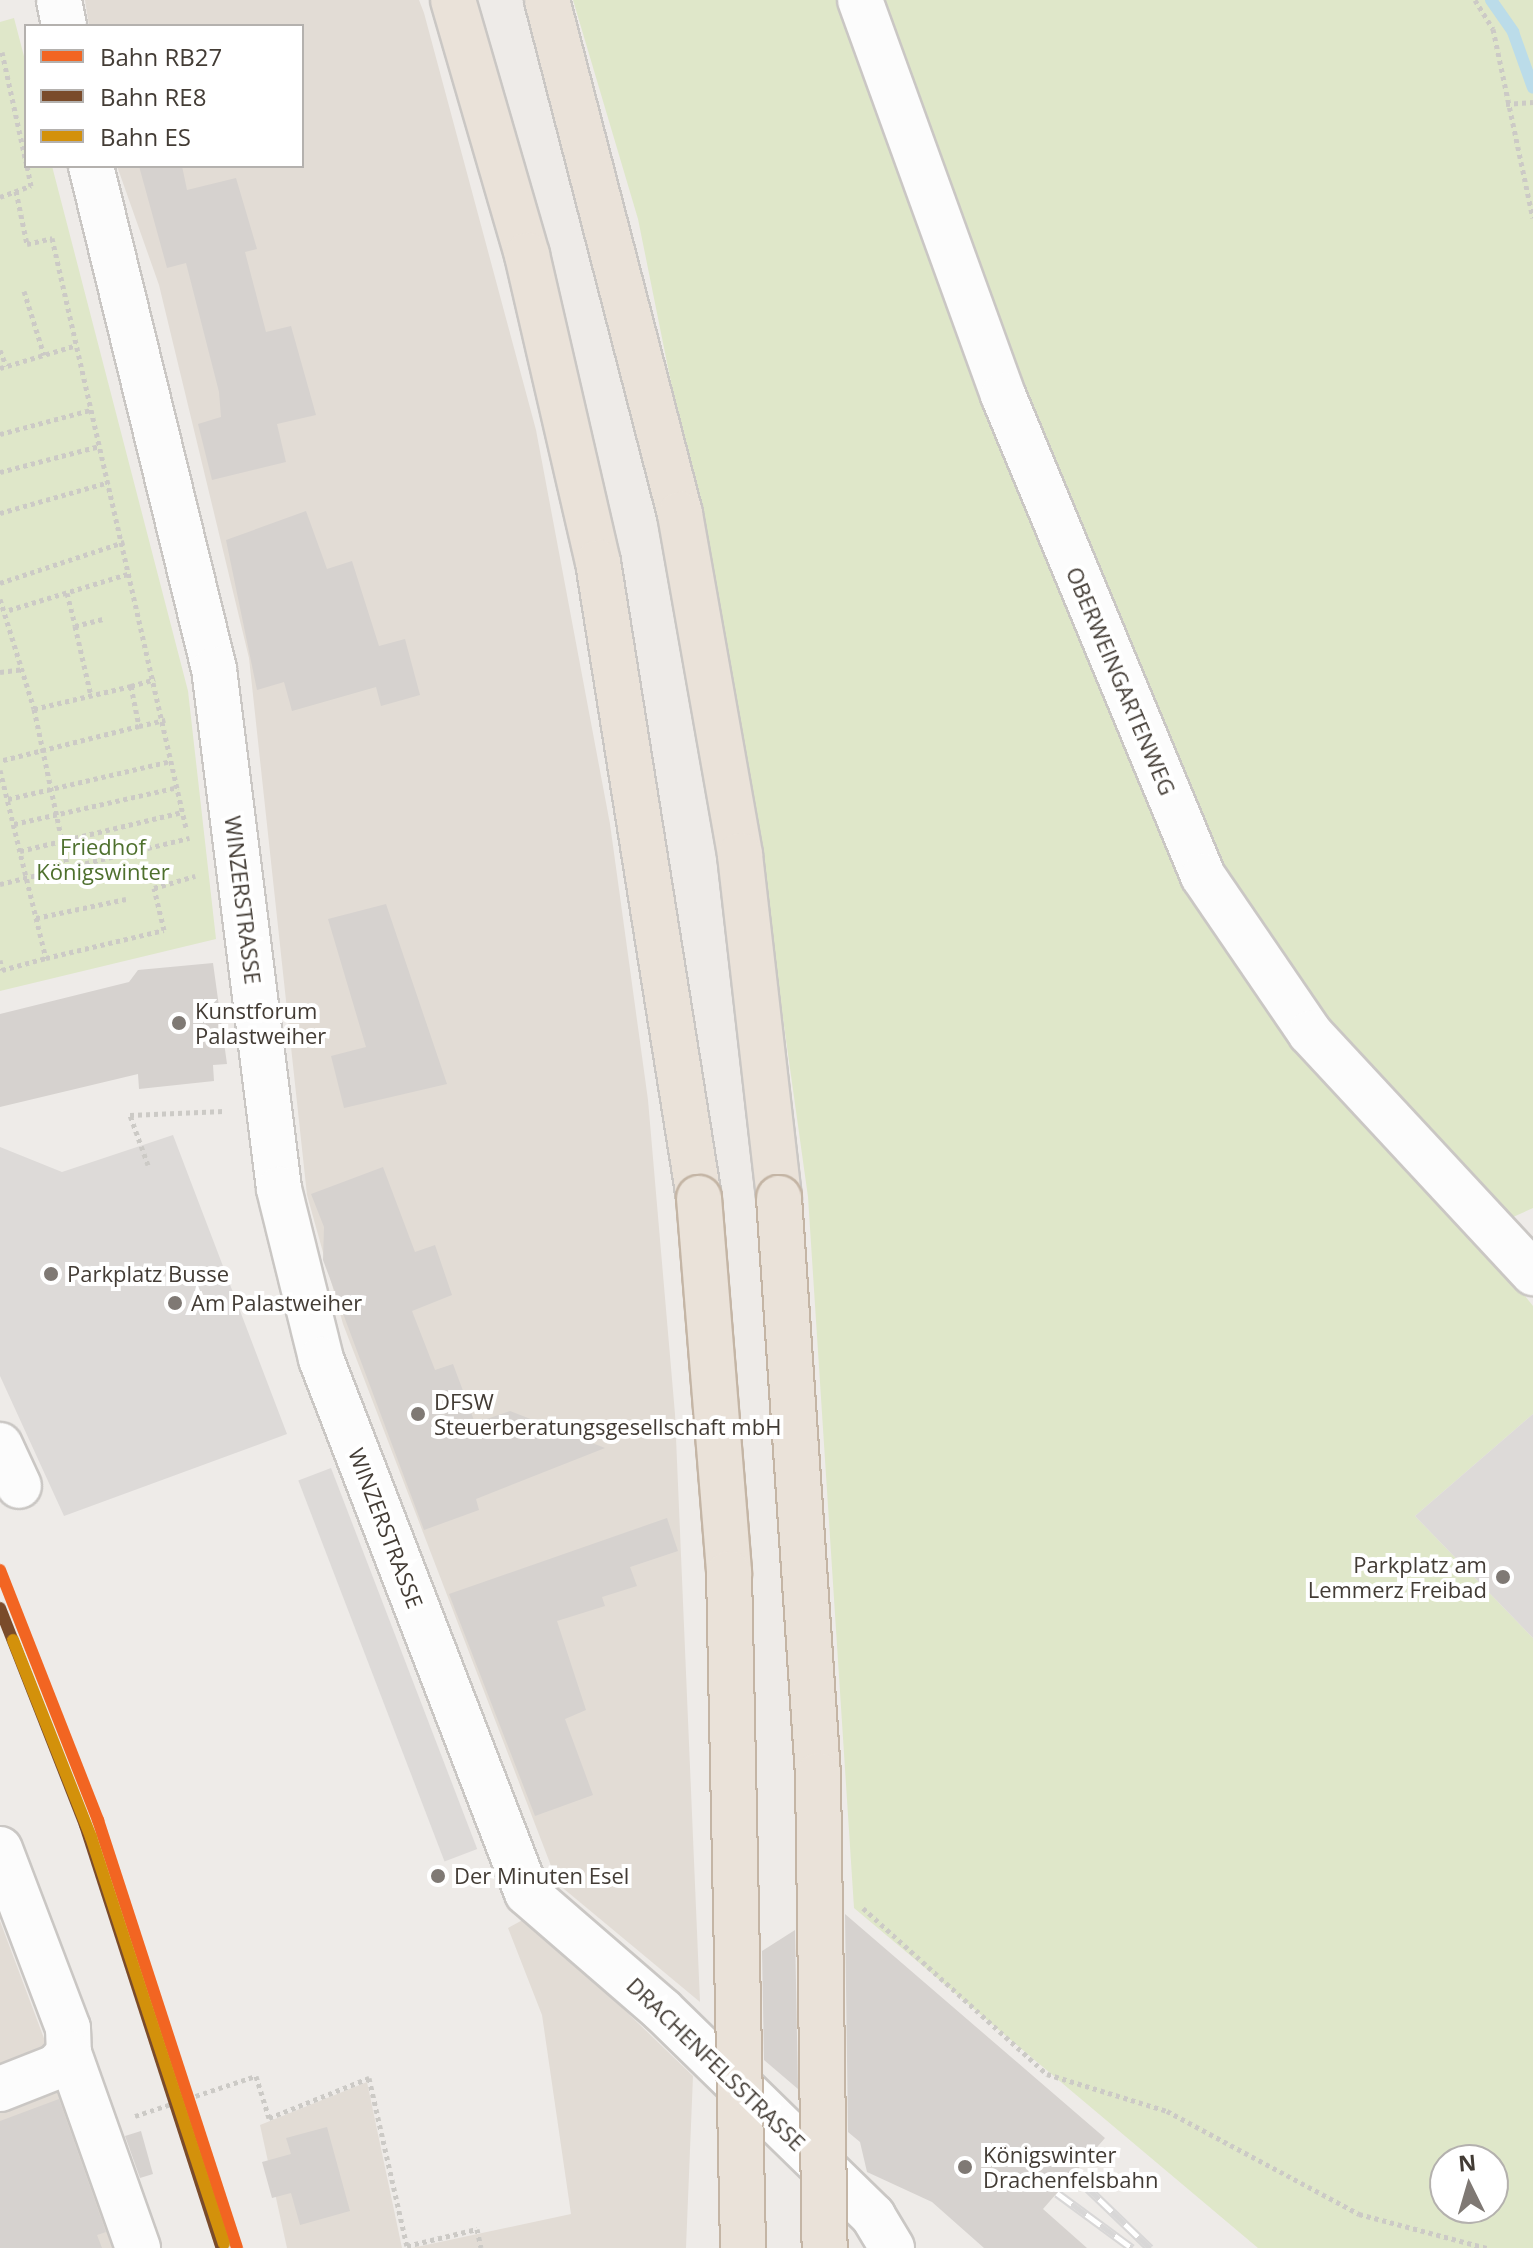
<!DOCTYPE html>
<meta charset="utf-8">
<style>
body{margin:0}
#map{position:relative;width:1533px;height:2248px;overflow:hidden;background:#eeebe8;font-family:"Open Sans",sans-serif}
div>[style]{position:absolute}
.residential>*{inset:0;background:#e2dcd5}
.green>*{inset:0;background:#dfe7c9}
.parking>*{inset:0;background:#dddad8;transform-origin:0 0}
.stream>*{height:12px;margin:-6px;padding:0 6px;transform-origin:6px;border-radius:6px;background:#bbdce9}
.building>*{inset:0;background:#d6d2cf}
.path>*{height:5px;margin-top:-2.5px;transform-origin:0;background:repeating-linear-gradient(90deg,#cccac6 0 4px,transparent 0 8px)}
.roads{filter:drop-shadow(2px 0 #cac7c4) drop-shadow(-2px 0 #cac7c4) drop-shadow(0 2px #cac7c4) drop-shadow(0 -2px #cac7c4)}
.minor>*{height:44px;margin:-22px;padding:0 22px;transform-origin:22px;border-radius:22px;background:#fcfcfc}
.highway>*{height:44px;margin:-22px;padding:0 22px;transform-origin:22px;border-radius:22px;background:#eae2d9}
.rail>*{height:9px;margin-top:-4.5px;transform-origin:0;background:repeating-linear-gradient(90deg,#fff 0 18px,#d8d7d7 0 36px);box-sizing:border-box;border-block:2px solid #d8d7d7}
.bridges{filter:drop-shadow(2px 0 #c4b5a5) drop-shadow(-2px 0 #c4b5a5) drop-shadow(0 2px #c4b5a5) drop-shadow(0 -2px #c4b5a5)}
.highway-bridge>*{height:44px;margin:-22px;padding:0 22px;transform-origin:22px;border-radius:22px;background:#eae2d9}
.rail-1>*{height:12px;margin:-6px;padding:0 6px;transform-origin:6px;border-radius:6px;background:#f26522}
.rail-2>*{height:12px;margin:-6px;padding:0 6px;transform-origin:6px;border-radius:6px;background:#7a4b2a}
.rail-3>*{height:12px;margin:-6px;padding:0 6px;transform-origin:6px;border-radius:6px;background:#d3910b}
.dots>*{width:22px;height:22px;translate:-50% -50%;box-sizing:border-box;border:4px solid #fff;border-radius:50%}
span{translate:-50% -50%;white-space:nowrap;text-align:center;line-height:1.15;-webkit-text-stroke:8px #fff;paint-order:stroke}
.street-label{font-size:22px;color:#433c35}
.park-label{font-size:22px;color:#4e702d}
.poi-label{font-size:22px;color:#433c35}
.left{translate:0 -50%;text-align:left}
.right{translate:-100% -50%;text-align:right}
.legend{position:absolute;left:24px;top:24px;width:280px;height:144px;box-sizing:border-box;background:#fff;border:2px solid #b4b1ae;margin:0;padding:10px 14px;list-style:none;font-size:24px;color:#433c35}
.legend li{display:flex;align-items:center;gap:16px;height:40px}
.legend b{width:40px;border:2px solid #b4b1ae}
.north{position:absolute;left:1429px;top:2144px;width:80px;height:80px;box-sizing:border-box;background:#fff;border:2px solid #b4b1ae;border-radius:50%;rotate:355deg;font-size:22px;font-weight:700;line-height:32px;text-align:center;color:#433c35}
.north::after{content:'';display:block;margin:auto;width:28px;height:36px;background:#7f7974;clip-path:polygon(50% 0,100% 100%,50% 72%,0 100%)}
</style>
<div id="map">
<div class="residential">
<div style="clip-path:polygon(85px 0,419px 0,424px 13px,536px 430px,610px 824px,648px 1100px,675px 1414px,700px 2002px,558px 1884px,343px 1324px,307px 1195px,249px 658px,159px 285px,117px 166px,302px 166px,302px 26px,89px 26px)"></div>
<div style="clip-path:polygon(528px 1917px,693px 2076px,686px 2248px,412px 2248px,571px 2214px,542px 2015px,508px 1928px)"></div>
<div style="clip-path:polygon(0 1921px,48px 2049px,129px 2248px,0 2248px)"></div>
<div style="clip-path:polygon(367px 2082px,402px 2248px,287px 2248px,260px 2125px)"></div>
</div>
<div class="green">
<div style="clip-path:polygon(evenodd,573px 0,1533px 0,1533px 1208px,1475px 1234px,1533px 1306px,1533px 1414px,1415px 1516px,1533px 1638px,1533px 2248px,1258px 2248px,854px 1908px,808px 1197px,746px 754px,638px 219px,573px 0,1445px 2160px,1493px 2160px,1493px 2208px,1445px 2208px,1445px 2160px)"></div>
<div style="clip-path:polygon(14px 18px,26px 64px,26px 166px,52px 166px,188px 691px,216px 939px,0 991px,0 22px)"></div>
</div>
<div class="parking">
<div style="clip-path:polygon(173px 1135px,287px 1434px,64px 1516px,0 1376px,0 1147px,62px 1172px)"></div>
<div style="clip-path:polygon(1533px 1414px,1533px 1638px,1415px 1516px)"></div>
<div style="left:331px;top:1468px;width:408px;height:35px;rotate:69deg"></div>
</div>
<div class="stream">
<div style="left:1491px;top:0;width:39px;rotate:55deg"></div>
<div style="left:1513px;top:32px;width:59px;rotate:70.3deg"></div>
</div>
<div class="building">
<div style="clip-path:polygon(139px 166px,182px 166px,187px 190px,236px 178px,257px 249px,245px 252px,266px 332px,291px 326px,316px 415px,277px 424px,286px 462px,212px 480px,198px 424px,221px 417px,219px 392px,186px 263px,167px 268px)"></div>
<div style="clip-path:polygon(306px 511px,327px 569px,352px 561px,379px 646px,405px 639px,420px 695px,381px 706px,376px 687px,292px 711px,284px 682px,257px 690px,226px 540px)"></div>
<div style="clip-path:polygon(386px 904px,447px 1084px,344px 1108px,331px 1056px,366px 1047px,328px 919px)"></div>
<div style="clip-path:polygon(213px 963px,227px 1064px,213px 1065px,214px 1081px,139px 1089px,138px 1074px,0 1107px,0 1014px,129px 982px,138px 970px)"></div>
<div style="clip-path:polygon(383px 1167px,415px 1252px,435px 1245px,452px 1295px,412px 1311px,435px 1370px,453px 1364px,475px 1423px,510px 1411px,605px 1448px,476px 1499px,479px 1510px,424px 1530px,323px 1260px,324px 1227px,311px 1194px)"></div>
<div style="clip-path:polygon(667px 1518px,678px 1551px,630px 1567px,637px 1586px,602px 1597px,605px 1606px,557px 1621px,586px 1710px,565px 1719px,593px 1795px,535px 1816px,449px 1594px)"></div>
<div style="clip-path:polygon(845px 1914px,1105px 2138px,1043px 2209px,1087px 2248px,984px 2248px,932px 2202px,867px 2172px,860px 2142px,848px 2132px)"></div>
<div style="clip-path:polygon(795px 1930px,798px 2089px,764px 2060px,762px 1951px)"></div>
<div style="clip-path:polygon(59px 2099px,106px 2232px,97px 2235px,102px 2248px,0 2248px,0 2121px)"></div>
<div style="clip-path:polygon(327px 2127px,350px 2211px,300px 2225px,291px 2193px,272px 2198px,262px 2162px,291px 2154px,286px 2138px)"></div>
<div style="clip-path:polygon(141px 2131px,153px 2174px,140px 2178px,125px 2136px)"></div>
</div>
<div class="path">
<div style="left:1475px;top:0;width:34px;rotate:58deg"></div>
<div style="left:1493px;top:29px;width:193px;rotate:78.1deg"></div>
<div style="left:2px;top:52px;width:113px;rotate:77.7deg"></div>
<div style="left:1506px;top:104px;width:27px;rotate:-4deg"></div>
<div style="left:16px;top:191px;width:54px;rotate:78.3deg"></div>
<div style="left:27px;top:244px;width:26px;rotate:-13deg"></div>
<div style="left:52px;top:238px;width:605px;rotate:77.2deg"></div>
<div style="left:0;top:197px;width:33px;rotate:-20deg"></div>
<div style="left:31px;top:186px;width:20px;rotate:-101deg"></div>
<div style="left:24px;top:291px;width:67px;rotate:72.6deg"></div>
<div style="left:0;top:350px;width:17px;rotate:69deg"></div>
<div style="left:0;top:368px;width:80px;rotate:-16.6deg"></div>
<div style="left:0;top:434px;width:93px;rotate:-14.9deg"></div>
<div style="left:0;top:472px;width:103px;rotate:-14.6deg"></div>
<div style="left:0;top:513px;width:113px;rotate:-15.9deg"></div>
<div style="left:0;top:583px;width:131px;rotate:-18.3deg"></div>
<div style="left:67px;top:593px;width:34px;rotate:76deg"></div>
<div style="left:75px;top:626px;width:30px;rotate:-14deg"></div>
<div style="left:0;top:599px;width:115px;rotate:72.8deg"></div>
<div style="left:34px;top:709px;width:100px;rotate:-13.3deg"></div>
<div style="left:131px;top:686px;width:41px;rotate:78.7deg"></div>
<div style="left:139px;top:726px;width:143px;rotate:165.9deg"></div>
<div style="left:9px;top:610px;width:127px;rotate:-16.9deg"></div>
<div style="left:75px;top:626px;width:72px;rotate:77.1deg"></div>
<div style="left:0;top:672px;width:24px;rotate:-7deg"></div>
<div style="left:131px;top:686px;width:25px;rotate:-16deg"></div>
<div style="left:34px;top:709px;width:164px;rotate:78deg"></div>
<div style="left:139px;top:726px;width:27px;rotate:-13deg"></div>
<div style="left:0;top:770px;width:194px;rotate:76.3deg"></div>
<div style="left:46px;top:958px;width:121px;rotate:-13.3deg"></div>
<div style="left:164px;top:930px;width:43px;rotate:-103.4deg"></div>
<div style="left:154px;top:888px;width:43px;rotate:-16.3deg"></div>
<div style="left:8px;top:799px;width:167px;rotate:-13.1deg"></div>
<div style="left:14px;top:824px;width:168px;rotate:-12.7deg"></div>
<div style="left:20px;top:851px;width:167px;rotate:-13.5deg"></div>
<div style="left:0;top:884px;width:195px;rotate:-13.7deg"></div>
<div style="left:36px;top:918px;width:92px;rotate:-11.9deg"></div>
<div style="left:0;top:960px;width:10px;rotate:79deg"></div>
<div style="left:2px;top:970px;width:46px;rotate:-15.3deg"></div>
<div style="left:148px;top:1165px;width:53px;rotate:-109.8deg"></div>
<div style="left:130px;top:1115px;width:94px;rotate:-2.4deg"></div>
<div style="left:863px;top:1908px;width:248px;rotate:42.1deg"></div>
<div style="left:1047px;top:2074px;width:126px;rotate:17.1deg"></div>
<div style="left:1167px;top:2111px;width:218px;rotate:28.2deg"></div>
<div style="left:1359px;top:2214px;width:132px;rotate:14.9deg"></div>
<div style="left:135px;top:2116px;width:127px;rotate:-18.3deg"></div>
<div style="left:256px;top:2076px;width:44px;rotate:72.8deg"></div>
<div style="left:269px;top:2118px;width:108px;rotate:-21.8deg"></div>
<div style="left:369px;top:2078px;width:172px;rotate:77.3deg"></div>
<div style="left:407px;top:2246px;width:72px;rotate:-13.7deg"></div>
<div style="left:477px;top:2229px;width:19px;rotate:78deg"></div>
</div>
<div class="roads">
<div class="minor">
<div style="left:59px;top:0;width:26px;rotate:79deg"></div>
<div style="left:860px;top:0;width:420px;rotate:70.1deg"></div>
<div style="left:1003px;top:395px;width:521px;rotate:67.42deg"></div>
<div style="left:1203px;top:876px;width:190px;rotate:55.7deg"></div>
<div style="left:1310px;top:1033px;width:328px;rotate:47.1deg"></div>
<div style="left:91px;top:166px;width:518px;rotate:76.26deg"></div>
<div style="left:214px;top:669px;width:524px;rotate:82.87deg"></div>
<div style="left:279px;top:1189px;width:175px;rotate:76.1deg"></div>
<div style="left:321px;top:1359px;width:572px;rotate:68.9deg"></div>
<div style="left:527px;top:1893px;width:179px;rotate:40.9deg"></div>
<div style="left:662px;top:2010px;width:295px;rotate:44.3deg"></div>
<div style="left:873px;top:2216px;width:37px;rotate:59deg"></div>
<div style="left:0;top:1445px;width:45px;rotate:65.1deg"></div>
<div style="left:0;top:1849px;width:191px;rotate:69.2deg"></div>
<div style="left:68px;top:2028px;width:25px;rotate:88deg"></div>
<div style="left:69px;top:2053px;width:207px;rotate:70.5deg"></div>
<div style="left:0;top:2089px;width:60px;rotate:-21.4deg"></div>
<div style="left:56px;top:2067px;width:19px;rotate:-47deg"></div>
</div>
<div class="highway">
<div style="left:453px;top:0;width:266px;rotate:73.8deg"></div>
<div style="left:527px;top:255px;width:315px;rotate:77deg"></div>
<div style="left:598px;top:562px;width:644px;rotate:80.98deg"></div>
<div style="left:547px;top:0;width:531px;rotate:75.49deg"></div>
<div style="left:680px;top:514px;width:346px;rotate:80deg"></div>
<div style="left:740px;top:855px;width:345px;rotate:83.5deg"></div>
</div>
</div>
<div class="rail">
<div style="left:1073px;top:2174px;width:107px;rotate:43.9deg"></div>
<div style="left:1057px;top:2193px;width:93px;rotate:36.3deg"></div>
</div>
<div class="bridges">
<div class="highway-bridge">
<div style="left:699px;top:1198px;width:376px;rotate:85.4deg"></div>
<div style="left:729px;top:1573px;width:675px;rotate:88.81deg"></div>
<div style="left:779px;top:1198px;width:578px;rotate:86.13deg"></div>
<div style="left:818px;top:1775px;width:473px;rotate:89.2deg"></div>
</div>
</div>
<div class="rail-1">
<div style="left:0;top:1570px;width:269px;rotate:68.6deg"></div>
<div style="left:98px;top:1820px;width:450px;rotate:72deg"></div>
</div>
<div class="rail-2">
<div style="left:0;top:1608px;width:233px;rotate:68.6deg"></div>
<div style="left:85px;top:1825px;width:445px;rotate:72.1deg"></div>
</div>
<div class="rail-3">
<div style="left:13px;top:1640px;width:212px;rotate:68.4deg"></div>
<div style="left:91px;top:1837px;width:428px;rotate:71.9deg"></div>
</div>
<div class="dots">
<div style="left:179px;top:1023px;background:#7f7974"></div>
<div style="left:51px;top:1274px;background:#7f7974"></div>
<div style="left:175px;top:1303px;background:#7f7974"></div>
<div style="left:418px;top:1414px;background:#7f7974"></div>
<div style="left:1503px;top:1577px;background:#7f7974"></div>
<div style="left:438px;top:1876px;background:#7f7974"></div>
<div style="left:965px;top:2167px;background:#7f7974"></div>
</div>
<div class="street-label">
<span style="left:1121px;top:681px;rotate:67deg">OBERWEINGARTENWEG</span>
<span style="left:243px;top:900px;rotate:83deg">WINZERSTRASSE</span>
<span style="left:386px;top:1528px;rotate:69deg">WINZERSTRASSE</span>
<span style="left:716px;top:2064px;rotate:44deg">DRACHENFELSSTRASSE</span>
</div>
<div class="park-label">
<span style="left:103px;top:859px">Friedhof<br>Königswinter</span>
</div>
<div class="poi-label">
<span class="left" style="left:195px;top:1023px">Kunstforum<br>Palastweiher</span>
<span class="left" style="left:67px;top:1274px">Parkplatz Busse</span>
<span class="left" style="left:191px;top:1303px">Am Palastweiher</span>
<span class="left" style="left:434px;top:1414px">DFSW<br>Steuerberatungsgesellschaft mbH</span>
<span class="right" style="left:1487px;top:1577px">Parkplatz am<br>Lemmerz Freibad</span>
<span class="left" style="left:454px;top:1876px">Der Minuten Esel</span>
<span class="left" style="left:983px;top:2167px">Königswinter<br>Drachenfelsbahn</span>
</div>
<ul class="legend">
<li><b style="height:10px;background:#f26522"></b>Bahn RB27</li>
<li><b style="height:10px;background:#7a4b2a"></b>Bahn RE8</li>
<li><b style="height:10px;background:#d3910b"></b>Bahn ES</li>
</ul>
<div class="north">N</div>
</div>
